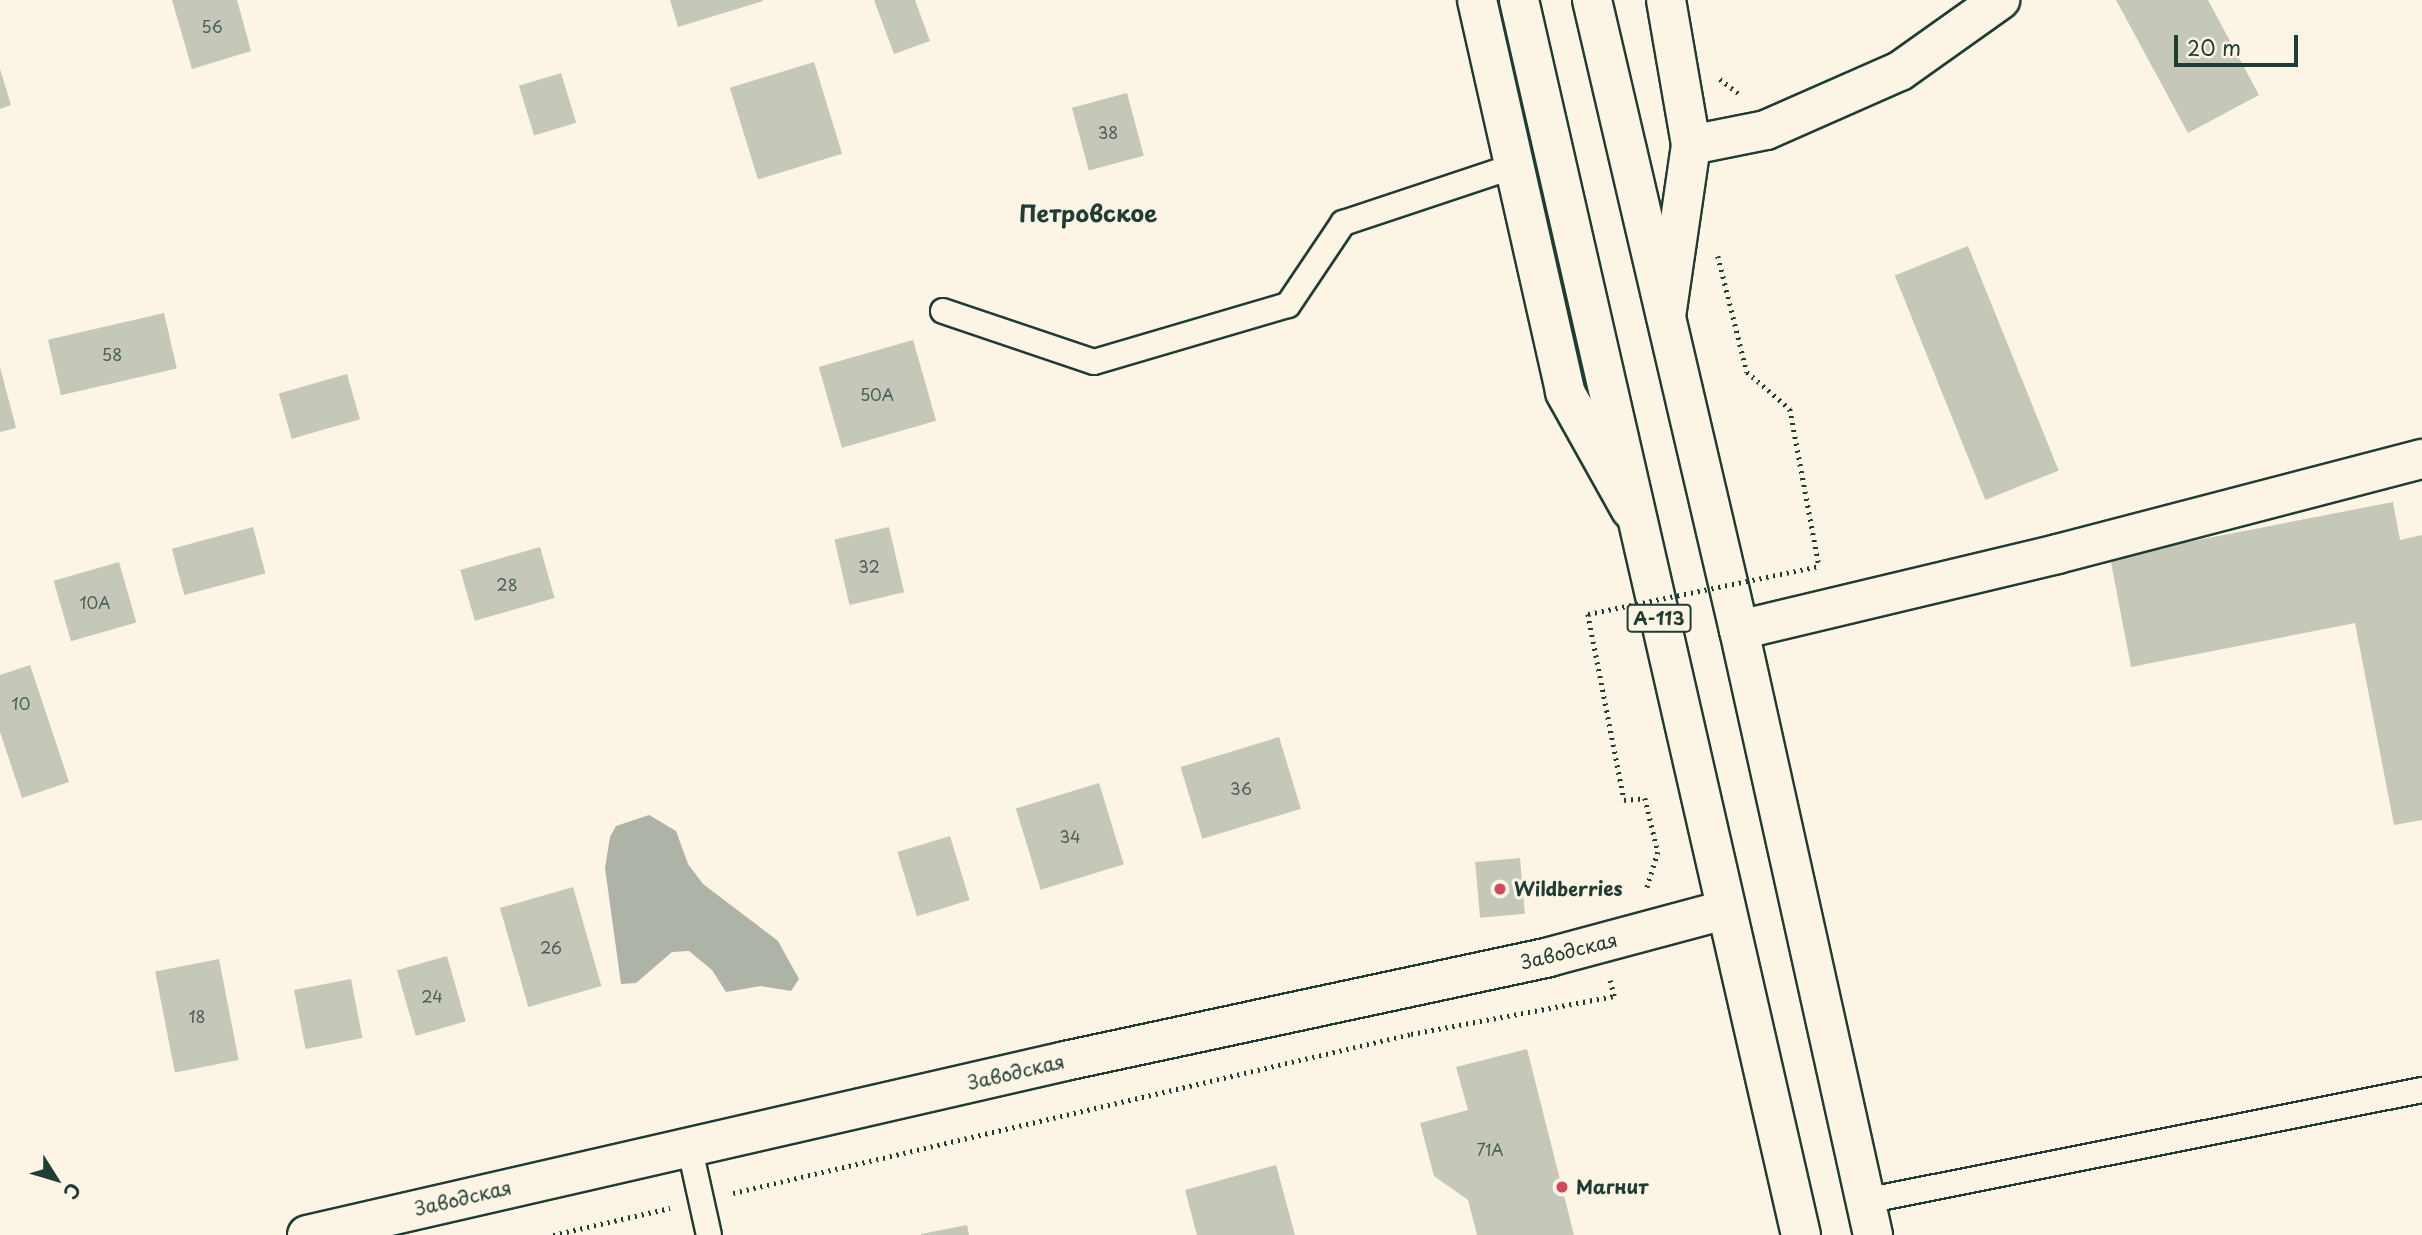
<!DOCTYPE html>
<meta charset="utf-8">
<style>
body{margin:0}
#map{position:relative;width:2422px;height:1235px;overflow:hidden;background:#fcf5e5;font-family:"Playpen Sans",sans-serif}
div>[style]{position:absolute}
.water>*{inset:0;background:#aeb3a7}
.building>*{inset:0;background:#c5c7b9;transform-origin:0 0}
.path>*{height:4.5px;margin-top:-2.25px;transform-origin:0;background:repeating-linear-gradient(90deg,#1f3d34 0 2px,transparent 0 7px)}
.roads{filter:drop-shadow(2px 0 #1f3d34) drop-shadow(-2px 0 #1f3d34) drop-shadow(0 2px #1f3d34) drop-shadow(0 -2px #1f3d34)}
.service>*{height:24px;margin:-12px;padding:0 12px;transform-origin:12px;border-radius:12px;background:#fcf5e5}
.minor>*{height:38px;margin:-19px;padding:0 19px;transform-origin:19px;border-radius:19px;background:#fcf5e5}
.trunk>*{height:38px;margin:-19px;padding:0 19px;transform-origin:19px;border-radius:19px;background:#fcf5e5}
.path-bridge>*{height:4.5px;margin-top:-2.25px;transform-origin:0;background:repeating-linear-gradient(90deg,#1f3d34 0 2px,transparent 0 7px)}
.dots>*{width:19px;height:19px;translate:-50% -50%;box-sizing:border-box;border:4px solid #fcf5e5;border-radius:50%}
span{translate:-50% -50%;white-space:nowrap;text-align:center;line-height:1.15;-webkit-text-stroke:6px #fcf5e5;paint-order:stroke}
.number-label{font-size:16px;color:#486055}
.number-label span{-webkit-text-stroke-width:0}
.shield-label span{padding:2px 5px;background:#fcf5e5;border:2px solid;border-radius:5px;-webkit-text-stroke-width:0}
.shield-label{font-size:18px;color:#1f3d34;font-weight:700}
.poi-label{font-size:19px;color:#1f3d34;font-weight:700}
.left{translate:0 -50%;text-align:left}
.street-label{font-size:19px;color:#1f3d34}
.quarter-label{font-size:23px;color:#1f3d34;font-weight:700}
.north{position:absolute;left:21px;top:1144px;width:70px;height:70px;-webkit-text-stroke:5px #fcf5e5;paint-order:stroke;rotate:127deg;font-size:19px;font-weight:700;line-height:28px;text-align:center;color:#1f3d34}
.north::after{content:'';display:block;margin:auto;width:24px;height:32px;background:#1f3d34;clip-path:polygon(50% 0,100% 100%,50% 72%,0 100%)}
.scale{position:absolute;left:2174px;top:35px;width:124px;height:32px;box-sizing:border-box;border:4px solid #1f3d34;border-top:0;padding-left:9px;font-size:21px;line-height:24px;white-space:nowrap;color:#1f3d34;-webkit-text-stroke:5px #fcf5e5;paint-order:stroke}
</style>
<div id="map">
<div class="water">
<div style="clip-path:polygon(649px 815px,676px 831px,688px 864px,703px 884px,778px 941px,799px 979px,791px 991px,761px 986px,726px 992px,712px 970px,689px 951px,672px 952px,636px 983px,621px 984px,605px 868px,610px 837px,616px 826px)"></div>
</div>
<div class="building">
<div style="clip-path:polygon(172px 0,237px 0,251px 51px,192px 69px)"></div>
<div style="clip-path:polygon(670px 0,763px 0,763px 1px,678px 27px)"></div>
<div style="clip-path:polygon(874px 0,915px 0,930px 41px,894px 54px)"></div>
<div style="clip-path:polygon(2116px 0,2208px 0,2259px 95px,2188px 133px)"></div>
<div style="left:814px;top:62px;width:96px;height:88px;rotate:73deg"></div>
<div style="clip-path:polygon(0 69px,11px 105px,0 109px)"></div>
<div style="left:561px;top:73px;width:52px;height:44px;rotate:73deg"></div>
<div style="left:1127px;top:93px;width:65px;height:57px;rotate:75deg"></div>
<div style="left:1968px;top:246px;width:242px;height:79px;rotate:68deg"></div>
<div style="left:164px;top:313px;width:57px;height:119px;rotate:77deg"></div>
<div style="left:913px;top:340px;width:84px;height:98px;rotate:74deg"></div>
<div style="clip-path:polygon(0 367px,16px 428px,0 432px)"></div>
<div style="left:347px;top:374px;width:47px;height:71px;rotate:74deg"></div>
<div style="clip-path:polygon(2393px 502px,2400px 540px,2422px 535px,2422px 820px,2394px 825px,2355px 623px,2131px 667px,2110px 557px)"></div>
<div style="left:253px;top:527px;width:48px;height:84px;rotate:75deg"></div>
<div style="left:889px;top:527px;width:67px;height:56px;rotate:77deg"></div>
<div style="left:540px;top:547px;width:53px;height:83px;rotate:74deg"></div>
<div style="left:119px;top:562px;width:63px;height:68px;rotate:74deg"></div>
<div style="clip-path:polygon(30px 665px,69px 782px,22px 798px,0 732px,0 675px)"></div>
<div style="left:1279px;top:737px;width:75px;height:103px;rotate:73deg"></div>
<div style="left:1099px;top:783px;width:85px;height:87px;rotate:73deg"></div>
<div style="left:950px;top:836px;width:67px;height:55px;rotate:73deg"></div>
<div style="left:1520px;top:858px;width:56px;height:45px;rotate:85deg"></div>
<div style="left:573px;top:887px;width:103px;height:76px;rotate:74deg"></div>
<div style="left:447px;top:956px;width:68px;height:52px;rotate:74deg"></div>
<div style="left:219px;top:959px;width:103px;height:65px;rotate:79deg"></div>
<div style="left:351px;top:979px;width:60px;height:58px;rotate:79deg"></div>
<div style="clip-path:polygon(1527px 1049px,1574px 1235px,1477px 1235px,1468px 1200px,1434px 1176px,1420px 1123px,1468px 1110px,1456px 1067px)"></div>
<div style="clip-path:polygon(1276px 1165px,1295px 1235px,1197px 1235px,1185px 1190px)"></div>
<div style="clip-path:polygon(967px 1225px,969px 1235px,921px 1235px,921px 1234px)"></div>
</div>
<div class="path">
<div style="left:1720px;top:79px;width:23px;rotate:38deg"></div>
<div style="left:1718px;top:256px;width:120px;rotate:76deg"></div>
<div style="left:1747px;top:372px;width:57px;rotate:40.7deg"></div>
<div style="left:1790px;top:409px;width:160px;rotate:79.5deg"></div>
<div style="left:1588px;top:614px;width:189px;rotate:79deg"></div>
<div style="left:1624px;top:800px;width:21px;rotate:-5deg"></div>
<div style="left:1645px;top:798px;width:56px;rotate:76.5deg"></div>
<div style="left:1658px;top:852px;width:38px;rotate:107deg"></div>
<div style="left:733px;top:1193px;width:696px;rotate:-13.2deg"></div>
<div style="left:1411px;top:1034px;width:207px;rotate:-10.6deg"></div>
<div style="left:1614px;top:996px;width:16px;rotate:-105deg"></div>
<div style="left:553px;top:1235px;width:120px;rotate:-13deg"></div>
</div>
<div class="roads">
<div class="service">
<div style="left:943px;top:311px;width:159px;rotate:18.7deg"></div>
<div style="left:1094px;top:362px;width:202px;rotate:-16.4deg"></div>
<div style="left:1288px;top:305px;width:99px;rotate:-56.1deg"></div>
<div style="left:1343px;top:223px;width:180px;rotate:-18.4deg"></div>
<div style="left:689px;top:1145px;width:92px;rotate:77.5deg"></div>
<div style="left:1865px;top:1201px;width:568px;rotate:-11.27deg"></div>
</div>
<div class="minor">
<div style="left:1477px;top:0;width:402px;rotate:77.3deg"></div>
<div style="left:1565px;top:392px;width:135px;rotate:60.8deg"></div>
<div style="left:1666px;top:0;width:147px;rotate:80.2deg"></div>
<div style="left:1691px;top:145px;width:173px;rotate:98.3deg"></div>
<div style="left:1691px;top:145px;width:76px;rotate:-11.3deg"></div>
<div style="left:1766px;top:130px;width:146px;rotate:-23.8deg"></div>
<div style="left:1900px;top:71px;width:123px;rotate:-35.4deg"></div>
<div style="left:1739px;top:630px;width:327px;rotate:-13.4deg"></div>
<div style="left:2057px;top:554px;width:377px;rotate:-14.6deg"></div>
<div style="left:307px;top:1235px;width:778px;rotate:-12.93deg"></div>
<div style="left:1065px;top:1061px;width:495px;rotate:-12.1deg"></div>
<div style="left:1549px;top:957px;width:182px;rotate:-15deg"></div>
</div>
<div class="trunk">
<div style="left:1519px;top:0;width:1267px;rotate:77.14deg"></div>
<div style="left:1592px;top:0;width:647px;rotate:76.87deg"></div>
<div style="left:1739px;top:630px;width:620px;rotate:77.51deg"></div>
</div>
</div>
<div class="path-bridge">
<div style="left:1588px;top:614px;width:236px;rotate:-11.7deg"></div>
</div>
<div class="dots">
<div style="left:1500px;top:889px;background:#d1495b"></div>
<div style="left:1562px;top:1187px;background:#d1495b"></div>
</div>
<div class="number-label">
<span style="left:212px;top:26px">56</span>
<span style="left:1108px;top:132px">38</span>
<span style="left:112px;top:354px">58</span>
<span style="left:877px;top:394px">50А</span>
<span style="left:869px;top:566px">32</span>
<span style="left:507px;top:584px">28</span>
<span style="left:95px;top:602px">10А</span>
<span style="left:21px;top:703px">10</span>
<span style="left:1241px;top:788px">36</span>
<span style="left:1070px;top:836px">34</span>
<span style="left:551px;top:947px">26</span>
<span style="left:432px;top:996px">24</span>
<span style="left:197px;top:1016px">18</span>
<span style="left:1490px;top:1149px">71А</span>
</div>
<div class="shield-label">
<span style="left:1659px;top:618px">А-113</span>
</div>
<div class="poi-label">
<span class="left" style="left:1514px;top:889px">Wildberries</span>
<span class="left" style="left:1576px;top:1187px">Магнит</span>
</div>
<div class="street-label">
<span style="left:1569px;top:951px;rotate:-14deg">Заводская</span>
<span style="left:1016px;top:1072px;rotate:-13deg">Заводская</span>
<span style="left:463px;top:1198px;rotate:-13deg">Заводская</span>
</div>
<div class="quarter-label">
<span style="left:1088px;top:213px">Петровское</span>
</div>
<div class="north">С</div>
<div class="scale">20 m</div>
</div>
